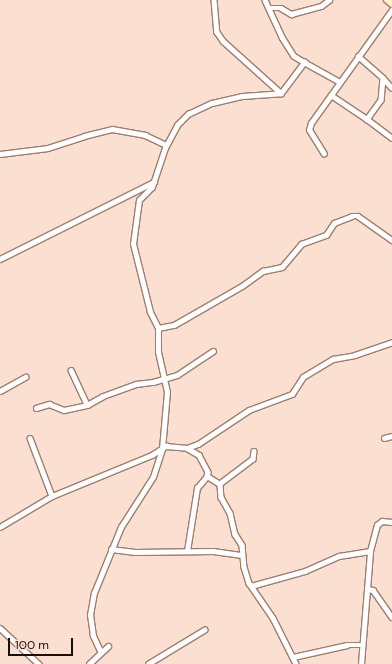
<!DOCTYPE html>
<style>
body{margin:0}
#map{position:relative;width:392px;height:664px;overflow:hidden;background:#fbdfd1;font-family:"DM Sans",sans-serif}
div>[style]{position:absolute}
.roads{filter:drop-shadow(1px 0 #9e7e6e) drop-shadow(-1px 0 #9e7e6e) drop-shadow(0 1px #9e7e6e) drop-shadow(0 -1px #9e7e6e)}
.street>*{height:4.5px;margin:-2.25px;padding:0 2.25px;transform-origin:2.25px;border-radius:2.25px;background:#fff}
.secondary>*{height:6px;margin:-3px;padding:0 3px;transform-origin:3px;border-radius:3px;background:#feedc9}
span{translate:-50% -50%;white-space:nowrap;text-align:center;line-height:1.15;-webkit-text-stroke:4px #fbdfd1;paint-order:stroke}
.scale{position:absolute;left:8px;top:638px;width:65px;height:18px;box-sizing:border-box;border:2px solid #190e08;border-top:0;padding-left:5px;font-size:12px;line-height:14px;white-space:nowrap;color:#190e08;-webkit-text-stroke:3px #fbdfd1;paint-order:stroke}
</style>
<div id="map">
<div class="roads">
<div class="street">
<div style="left:214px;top:0;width:32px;rotate:85deg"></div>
<div style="left:217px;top:32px;width:11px;rotate:56deg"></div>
<div style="left:223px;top:41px;width:78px;rotate:41.9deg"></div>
<div style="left:265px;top:0;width:41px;rotate:65.3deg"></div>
<div style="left:282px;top:37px;width:22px;rotate:58deg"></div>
<div style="left:294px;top:56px;width:12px;rotate:31deg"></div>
<div style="left:269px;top:8px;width:12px"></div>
<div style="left:281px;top:8px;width:12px;rotate:31deg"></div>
<div style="left:291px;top:14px;width:31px;rotate:-15deg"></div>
<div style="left:321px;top:6px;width:10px;rotate:-37deg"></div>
<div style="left:358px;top:56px;width:33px;rotate:41deg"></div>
<div style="left:383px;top:78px;width:22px;rotate:95deg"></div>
<div style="left:381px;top:100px;width:24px;rotate:126deg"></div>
<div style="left:367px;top:119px;width:31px;rotate:37deg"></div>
<div style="left:383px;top:78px;width:13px;rotate:48deg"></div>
<div style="left:331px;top:95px;width:43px;rotate:33.7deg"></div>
<div style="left:0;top:154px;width:48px;rotate:-7.1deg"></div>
<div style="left:48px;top:148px;width:38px;rotate:-18deg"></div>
<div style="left:84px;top:136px;width:29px;rotate:-14deg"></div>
<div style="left:112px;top:129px;width:34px;rotate:10deg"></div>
<div style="left:145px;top:135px;width:23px;rotate:25deg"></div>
<div style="left:324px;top:154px;width:28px;rotate:-122deg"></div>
<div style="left:309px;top:130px;width:7px;rotate:-74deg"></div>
<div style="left:311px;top:123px;width:139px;rotate:-54.4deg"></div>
<div style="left:0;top:259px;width:172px;rotate:-26.6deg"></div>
<div style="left:158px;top:328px;width:18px;rotate:-117deg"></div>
<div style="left:150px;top:312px;width:70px;rotate:-104deg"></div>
<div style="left:133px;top:244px;width:44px;rotate:-82.2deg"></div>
<div style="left:139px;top:200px;width:18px;rotate:-45deg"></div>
<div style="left:152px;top:187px;width:41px;rotate:-71.6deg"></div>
<div style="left:165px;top:148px;width:26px;rotate:-62deg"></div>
<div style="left:177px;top:125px;width:16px;rotate:-45deg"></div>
<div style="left:188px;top:114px;width:26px;rotate:-25deg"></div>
<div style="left:212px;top:103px;width:31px;rotate:-13deg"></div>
<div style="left:242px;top:96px;width:39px;rotate:-4deg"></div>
<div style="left:281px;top:93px;width:39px;rotate:-53deg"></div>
<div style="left:304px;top:62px;width:41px;rotate:29.1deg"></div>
<div style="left:71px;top:370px;width:38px;rotate:65deg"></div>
<div style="left:0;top:391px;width:29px;rotate:-29deg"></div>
<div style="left:36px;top:408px;width:14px;rotate:-17deg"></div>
<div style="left:49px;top:404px;width:16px;rotate:22deg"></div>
<div style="left:64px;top:410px;width:24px;rotate:-12deg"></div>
<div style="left:87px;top:405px;width:18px;rotate:-29deg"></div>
<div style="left:103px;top:396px;width:35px;rotate:-20deg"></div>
<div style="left:136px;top:384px;width:17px;rotate:-7deg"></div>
<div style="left:153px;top:382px;width:25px;rotate:-16deg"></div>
<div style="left:177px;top:375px;width:43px;rotate:-33.7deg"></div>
<div style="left:30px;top:438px;width:62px;rotate:69.2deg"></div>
<div style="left:384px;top:438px;width:8px;rotate:-14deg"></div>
<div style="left:187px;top:448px;width:14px;rotate:30deg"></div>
<div style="left:199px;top:455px;width:19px;rotate:62deg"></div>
<div style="left:208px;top:472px;width:4px;rotate:104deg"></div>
<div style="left:254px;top:451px;width:8px;rotate:97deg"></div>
<div style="left:253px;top:459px;width:41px;rotate:142.9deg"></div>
<div style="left:220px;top:484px;width:13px;rotate:86deg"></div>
<div style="left:221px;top:497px;width:18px;rotate:61deg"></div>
<div style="left:230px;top:513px;width:22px;rotate:77deg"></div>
<div style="left:235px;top:534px;width:13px;rotate:58deg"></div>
<div style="left:242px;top:545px;width:22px;rotate:85deg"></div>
<div style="left:244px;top:567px;width:17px;rotate:73deg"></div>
<div style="left:249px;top:583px;width:42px;rotate:55.6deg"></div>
<div style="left:273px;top:618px;width:51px;rotate:63.4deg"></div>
<div style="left:0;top:527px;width:61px;rotate:-30.8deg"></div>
<div style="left:52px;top:496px;width:108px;rotate:-22.3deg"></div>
<div style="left:152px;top:455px;width:17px;rotate:-33deg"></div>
<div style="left:166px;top:446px;width:21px;rotate:5deg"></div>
<div style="left:187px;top:448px;width:12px;rotate:-20deg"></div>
<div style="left:198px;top:444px;width:61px;rotate:-33.7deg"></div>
<div style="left:249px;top:410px;width:46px;rotate:-20.4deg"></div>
<div style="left:292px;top:394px;width:20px;rotate:-57deg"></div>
<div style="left:303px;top:377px;width:35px;rotate:-31deg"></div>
<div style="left:333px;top:359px;width:22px;rotate:-10deg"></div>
<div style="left:355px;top:355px;width:39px;rotate:-19deg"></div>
<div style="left:111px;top:549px;width:24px;rotate:7deg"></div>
<div style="left:135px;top:552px;width:78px;rotate:-0.7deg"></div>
<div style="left:213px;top:551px;width:29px;rotate:8deg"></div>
<div style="left:187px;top:551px;width:64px;rotate:-81deg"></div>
<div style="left:197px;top:488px;width:16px;rotate:-50deg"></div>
<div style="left:207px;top:476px;width:15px;rotate:32deg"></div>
<div style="left:251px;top:586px;width:56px;rotate:-15.5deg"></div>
<div style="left:305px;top:571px;width:37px;rotate:-24deg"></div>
<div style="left:339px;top:556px;width:31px;rotate:-9deg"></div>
<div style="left:370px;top:551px;width:27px;rotate:-75deg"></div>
<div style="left:377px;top:525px;width:6px;rotate:-39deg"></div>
<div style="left:382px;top:521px;width:10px;rotate:6deg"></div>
<div style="left:367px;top:589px;width:6px;rotate:9deg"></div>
<div style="left:373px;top:590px;width:33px;rotate:55deg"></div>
<div style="left:0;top:628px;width:53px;rotate:42.7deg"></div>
<div style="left:100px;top:651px;width:17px;rotate:-115deg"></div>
<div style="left:93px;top:636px;width:21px;rotate:-98deg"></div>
<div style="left:90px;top:615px;width:22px;rotate:-80deg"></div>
<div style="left:94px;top:593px;width:71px;rotate:-67.8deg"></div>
<div style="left:121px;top:527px;width:59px;rotate:-57.4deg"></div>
<div style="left:153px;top:477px;width:29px;rotate:-72deg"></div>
<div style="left:162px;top:449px;width:57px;rotate:-85deg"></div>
<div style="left:167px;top:392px;width:41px;rotate:-102.7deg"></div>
<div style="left:158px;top:352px;width:24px;rotate:-90deg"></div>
<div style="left:158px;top:328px;width:16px;rotate:-11deg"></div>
<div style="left:174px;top:325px;width:78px;rotate:-29.8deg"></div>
<div style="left:242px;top:286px;width:26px;rotate:-36deg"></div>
<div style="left:263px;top:271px;width:19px;rotate:-12deg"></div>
<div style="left:282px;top:267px;width:30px;rotate:-50deg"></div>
<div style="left:301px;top:244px;width:27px;rotate:-20deg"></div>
<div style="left:326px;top:235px;width:14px;rotate:-56deg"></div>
<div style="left:334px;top:223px;width:19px;rotate:-21deg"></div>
<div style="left:352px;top:216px;width:6px"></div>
<div style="left:358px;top:216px;width:42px;rotate:35.2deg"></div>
<div style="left:293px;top:657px;width:55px;rotate:-12.5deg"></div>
<div style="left:347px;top:645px;width:16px"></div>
<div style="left:89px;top:664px;width:26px;rotate:-43deg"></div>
<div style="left:148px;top:664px;width:66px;rotate:-31.3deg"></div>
<div style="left:361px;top:664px;width:113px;rotate:-85.4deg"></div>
</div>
<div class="secondary">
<div style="left:387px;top:0;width:6px;rotate:39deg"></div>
</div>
</div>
<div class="scale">100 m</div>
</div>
